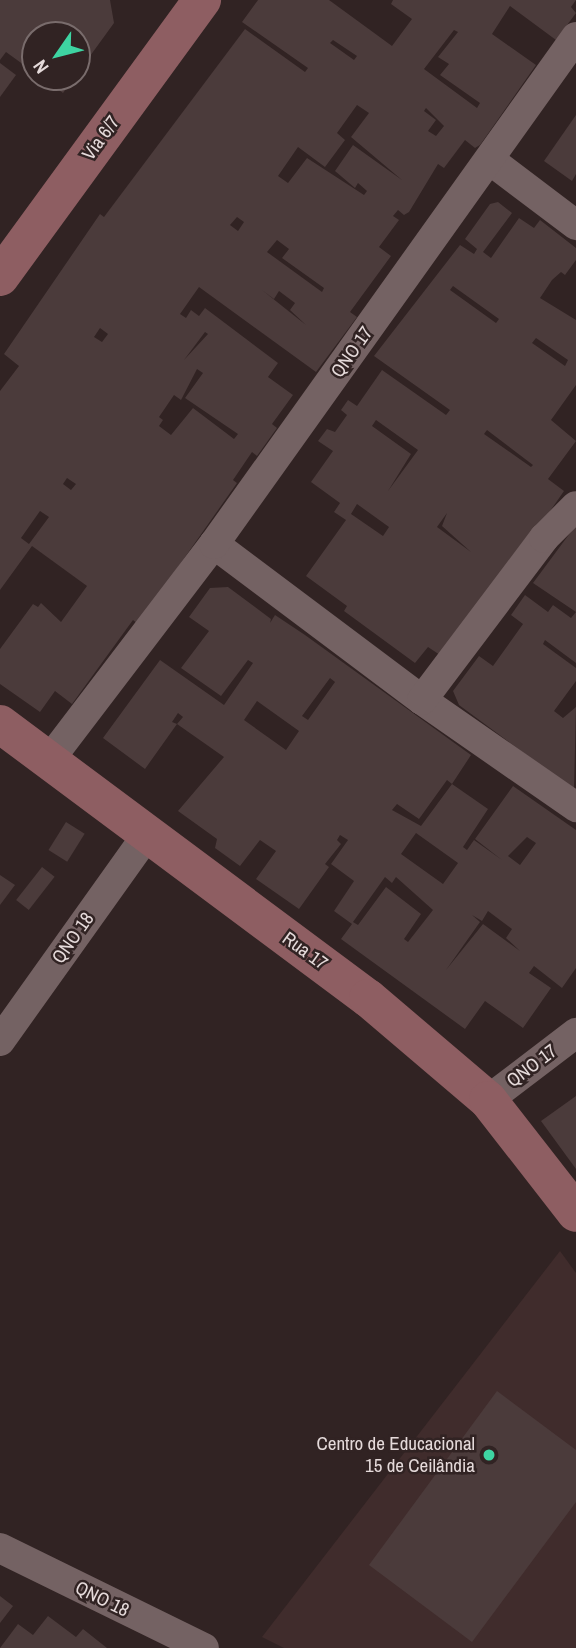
<!DOCTYPE html>
<meta charset="utf-8">
<style>
body{margin:0}
#map{position:relative;width:576px;height:1648px;overflow:hidden;background:#312323;font-family:"Archivo Narrow",sans-serif}
div>[style]{position:absolute}
.built>*{inset:0;background:#402c2c}
.building>*{inset:0;background:#4b3b3b;transform-origin:0 0}
.street>*{height:30px;margin:-15px;padding:0 15px;transform-origin:15px;border-radius:15px;background:#746263}
.secondary>*{height:38px;margin:-19px;padding:0 19px;transform-origin:19px;border-radius:19px;background:#8e5e62}
.dots>*{width:19px;height:19px;translate:-50% -50%;box-sizing:border-box;border:4px solid #312323;border-radius:50%}
span{translate:-50% -50%;white-space:nowrap;text-align:center;line-height:1.15;-webkit-text-stroke:5px #312323;paint-order:stroke}
.street-label{font-size:19px;color:#e5dada}
.poi-label{font-size:19px;color:#e5dada}
.right{translate:-100% -50%;text-align:right}
.north{position:absolute;left:21px;top:21px;width:70px;height:70px;box-sizing:border-box;background:#312323;border:2px solid #796c6c;border-radius:50%;rotate:235deg;font-size:19px;font-weight:700;line-height:28px;text-align:center;color:#e5dada}
.north::after{content:'';display:block;margin:auto;width:24px;height:32px;background:#3ed4a2;clip-path:polygon(50% 0,100% 100%,50% 72%,0 100%)}
</style>
<div id="map">
<div class="built">
<div style="clip-path:polygon(560px 1251px,576px 1273px,576px 1648px,284px 1648px,262px 1637px)"></div>
</div>
<div class="building">
<div style="clip-path:polygon(0 0,110px 0,114px 23px,77px 74px,77px 35px,35px 35px,35px 73px,6px 52px,0 60px)"></div>
<div style="clip-path:polygon(evenodd,258px 0,329px 0,392px 46px,412px 19px,391px 4px,393px 0,576px 0,571px 7px,576px 13px,556px 40px,510px 6px,492px 34px,536px 65px,480px 145px,475px 148px,465px 140px,444px 168px,438px 164px,409px 212px,404px 215px,398px 210px,393px 216px,399px 220px,379px 247px,391px 256px,350px 312px,357px 317px,316px 372px,199px 287px,180px 314px,186px 318px,191px 310px,199px 316px,205px 308px,278px 363px,268px 377px,293px 395px,272px 424px,277px 428px,257px 456px,252px 452px,233px 480px,237px 483px,138px 624px,133px 620px,72px 704px,55px 691px,40px 712px,0 684px,0 649px,33px 604px,38px 607px,41px 603px,61px 622px,87px 586px,32px 546px,0 590px,0 391px,19px 366px,4px 354px,100px 214px,104px 217px,245px 29px,305px 72px,308px 68px,242px 22px,258px 0,454px 30px,458px 32px,438px 57px,449px 64px,440px 75px,480px 103px,477px 108px,424px 69px,454px 30px,258px 0,333px 40px,357px 56px,354px 60px,330px 43px,333px 40px,258px 0,357px 105px,369px 113px,351px 137px,402px 180px,353px 145px,335px 171px,355px 188px,358px 183px,367px 191px,364px 195px,307px 158px,288px 183px,278px 176px,298px 147px,325px 167px,345px 140px,337px 133px,357px 105px,258px 0,426px 108px,444px 126px,436px 136px,428px 131px,436px 120px,424px 111px,426px 108px,258px 0,237px 217px,244px 222px,238px 231px,230px 225px,237px 217px,258px 0,277px 240px,289px 249px,282px 258px,324px 288px,322px 292px,267px 252px,277px 240px,258px 0,262px 290px,274px 299px,279px 291px,295px 303px,290px 310px,306px 325px,262px 290px,258px 0,100px 328px,108px 334px,102px 342px,94px 337px,100px 328px,258px 0,205px 332px,208px 334px,184px 360px,205px 332px,258px 0,197px 369px,203px 373px,185px 398px,238px 434px,234px 439px,193px 408px,171px 435px,159px 426px,163px 420px,159px 417px,174px 395px,181px 400px,197px 369px,258px 0,67px 478px,76px 484px,71px 490px,63px 484px,67px 478px,258px 0,40px 511px,49px 517px,29px 544px,21px 538px,40px 511px)"></div>
<div style="clip-path:polygon(0 63px,16px 75px,0 97px)"></div>
<div style="clip-path:polygon(41px 77px,75px 77px,63px 93px)"></div>
<div style="clip-path:polygon(576px 115px,576px 174px,572px 181px,544px 161px)"></div>
<div style="clip-path:polygon(evenodd,498px 202px,512px 213px,483px 252px,491px 258px,519px 218px,534px 228px,540px 220px,576px 248px,576px 260px,565px 275px,561px 272px,552px 280px,540px 298px,576px 320px,576px 385px,551px 420px,576px 441px,548px 479px,564px 491px,505px 576px,440px 655px,428px 647px,415px 663px,344px 611px,347px 606px,306px 576px,346px 520px,334px 512px,340px 503px,311px 482px,333px 451px,318px 441px,327px 429px,335px 432px,347px 415px,341px 410px,348px 400px,357px 406px,382px 370px,446px 415px,450px 410px,374px 356px,460px 245px,474px 254px,477px 249px,465px 239px,490px 204px,498px 202px,453px 286px,499px 319px,496px 323px,450px 290px,453px 286px,498px 202px,536px 338px,568px 360px,565px 366px,532px 343px,536px 338px,498px 202px,376px 420px,418px 450px,388px 491px,411px 454px,372px 426px,376px 420px,498px 202px,487px 430px,533px 465px,531px 467px,484px 434px,487px 430px,498px 202px,357px 504px,389px 527px,383px 536px,351px 514px,357px 504px,498px 202px,447px 513px,442px 526px,471px 552px,437px 527px,447px 513px)"></div>
<div style="clip-path:polygon(576px 525px,576px 663px,545px 640px,543px 644px,576px 668px,576px 681px,554px 711px,563px 718px,576px 707px,574px 790px,459px 705px,453px 691px,479px 656px,493px 666px,523px 624px,511px 615px,525px 595px,548px 612px,553px 605px,571px 618px,576px 612px,533px 583px)"></div>
<div style="clip-path:polygon(evenodd,228px 587px,271px 619px,270px 623px,275px 615px,305px 635px,471px 755px,452px 784px,488px 809px,463px 847px,467px 850px,474px 840px,502px 860px,475px 839px,513px 786px,576px 830px,576px 968px,562px 988px,534px 966px,529px 973px,551px 988px,523px 1028px,485px 1001px,465px 1029px,341px 939px,352px 924px,334px 911px,354px 881px,331px 864px,348px 840px,340px 835px,337px 840px,341px 844px,325px 864px,329px 867px,299px 909px,256px 879px,276px 851px,260px 840px,240px 866px,215px 848px,217px 839px,178px 811px,224px 757px,177px 724px,183px 717px,178px 713px,172px 722px,177px 724px,145px 769px,103px 738px,160px 660px,224px 705px,253px 663px,248px 660px,221px 696px,181px 668px,209px 631px,189px 617px,210px 588px,228px 587px,330px 678px,335px 682px,308px 720px,302px 716px,330px 678px,228px 587px,257px 701px,299px 731px,286px 750px,244px 720px,257px 701px,228px 587px,447px 780px,452px 784px,421px 826px,392px 810px,397px 804px,419px 819px,447px 780px,228px 587px,416px 833px,458px 863px,443px 884px,401px 854px,416px 833px,228px 587px,527px 837px,536px 843px,520px 865px,508px 856px,527px 837px,228px 587px,385px 877px,392px 883px,396px 877px,433px 910px,408px 942px,404px 939px,421px 914px,386px 887px,358px 925px,353px 922px,385px 877px,228px 587px,488px 911px,512px 929px,506px 938px,520px 951px,483px 924px,446px 970px,480px 922px,472px 915px,482px 921px,488px 911px)"></div>
<div style="left:66px;top:822px;width:22px;height:33px;rotate:32deg"></div>
<div style="left:42px;top:867px;width:16px;height:42px;rotate:38deg"></div>
<div style="clip-path:polygon(0 875px,15px 885px,0 905px)"></div>
<div style="clip-path:polygon(576px 1096px,576px 1169px,541px 1121px)"></div>
<div style="clip-path:polygon(497px 1391px,576px 1450px,576px 1502px,472px 1642px,369px 1565px)"></div>
<div style="clip-path:polygon(0 1596px,13px 1606px,0 1623px)"></div>
<div style="clip-path:polygon(48px 1616px,76px 1637px,83px 1629px,107px 1648px,0 1648px,18px 1624px,33px 1635px)"></div>
</div>
<div class="street">
<div style="left:490px;top:160px;width:108px;rotate:37.1deg"></div>
<div style="left:214px;top:544px;width:260px;rotate:36.9deg"></div>
<div style="left:422px;top:700px;width:188px;rotate:34.8deg"></div>
<div style="left:422px;top:700px;width:203px;rotate:-53deg"></div>
<div style="left:544px;top:538px;width:45px;rotate:-45deg"></div>
<div style="left:50px;top:759px;width:270px;rotate:-52.7deg"></div>
<div style="left:214px;top:544px;width:623px;rotate:-54.47deg"></div>
<div style="left:0;top:1041px;width:253px;rotate:-54.5deg"></div>
<div style="left:488px;top:1100px;width:111px;rotate:-37.3deg"></div>
<div style="left:0;top:1548px;width:227px;rotate:26.1deg"></div>
</div>
<div class="secondary">
<div style="left:0;top:277px;width:343px;rotate:-53.9deg"></div>
<div style="left:0;top:724px;width:459px;rotate:36.7deg"></div>
<div style="left:368px;top:998px;width:157px;rotate:40.4deg"></div>
<div style="left:488px;top:1100px;width:143px;rotate:52.1deg"></div>
</div>
<div class="dots">
<div style="left:489px;top:1455px;background:#3ed4a2"></div>
</div>
<div class="street-label">
<span style="left:101px;top:138px;rotate:-54deg">Via 6/7</span>
<span style="left:352px;top:352px;rotate:-55deg">QNO 17</span>
<span style="left:73px;top:938px;rotate:-55deg">QNO 18</span>
<span style="left:305px;top:951px;rotate:36deg">Rua 17</span>
<span style="left:532px;top:1066px;rotate:-37deg">QNO 17</span>
<span style="left:102px;top:1599px;rotate:26deg">QNO 18</span>
</div>
<div class="poi-label">
<span class="right" style="left:475px;top:1455px">Centro de Educacional<br>15 de Ceilândia</span>
</div>
<div class="north">N</div>
</div>
